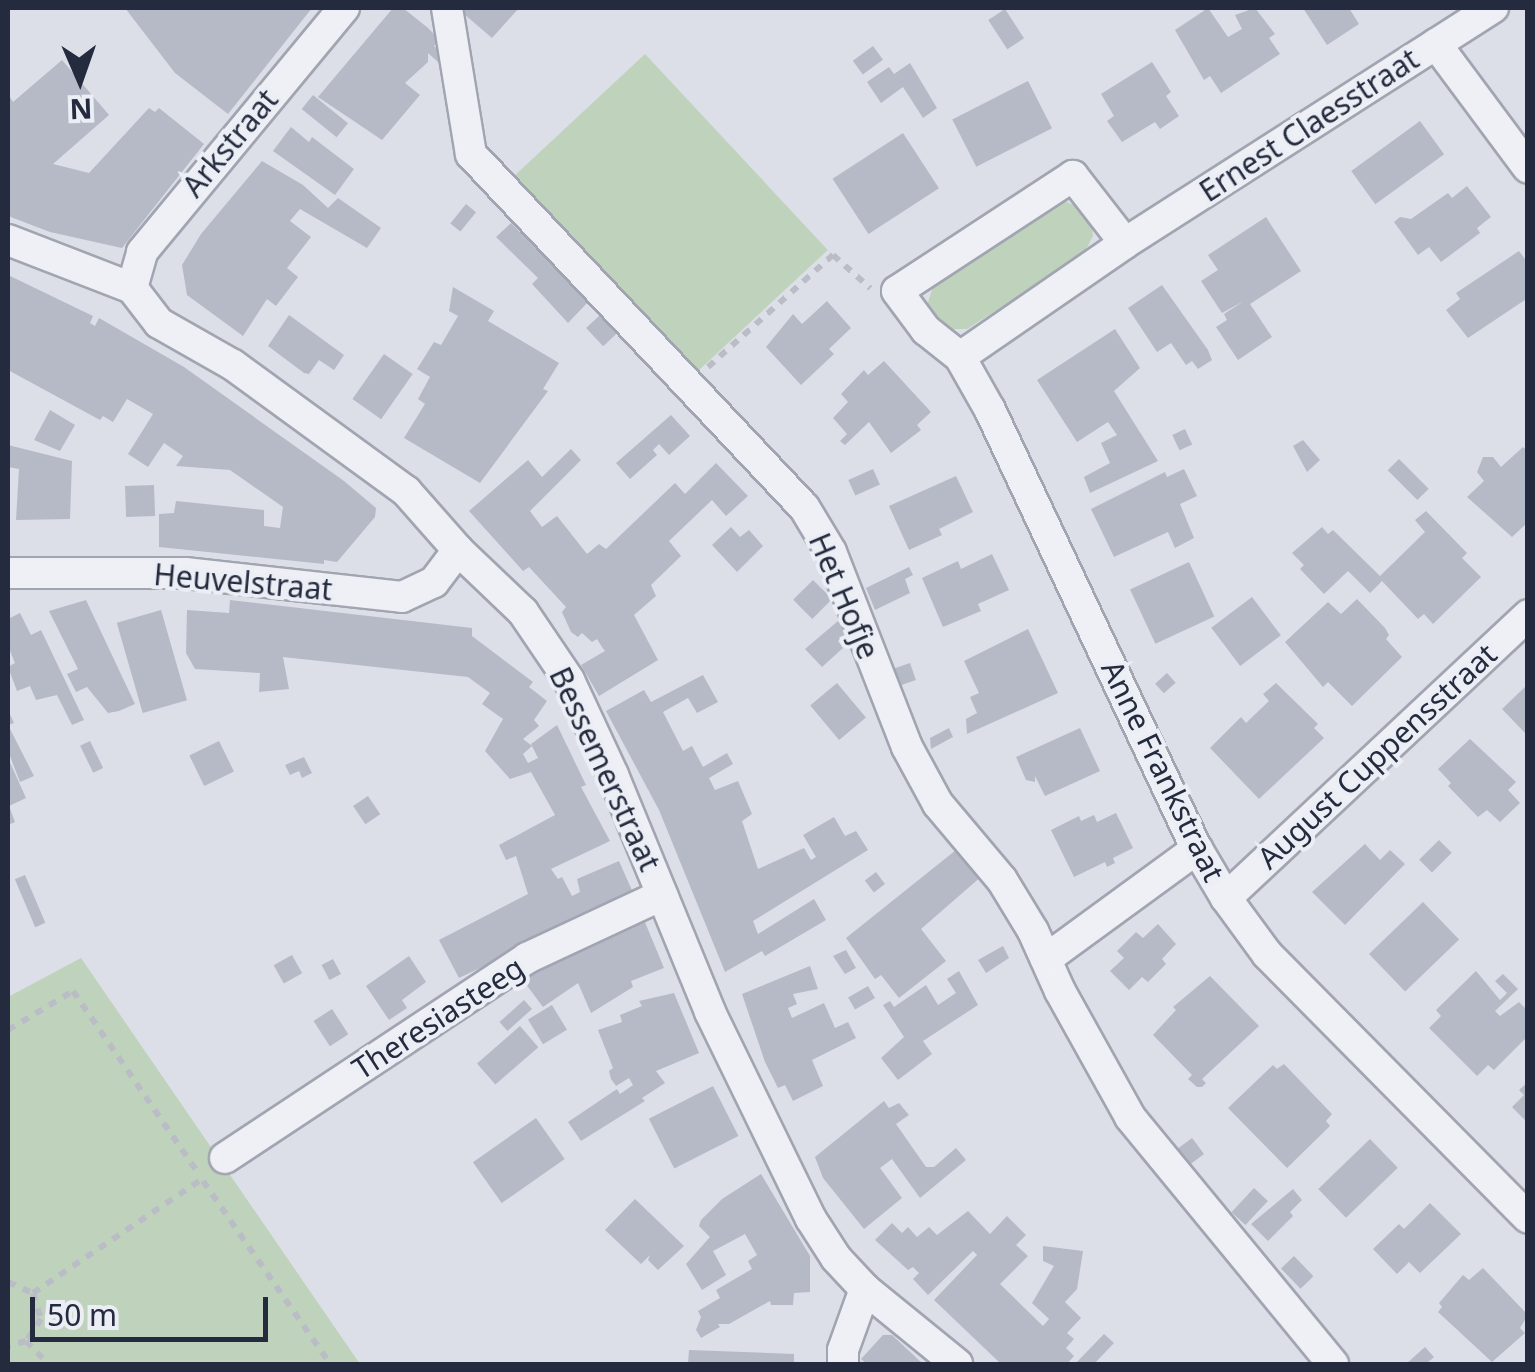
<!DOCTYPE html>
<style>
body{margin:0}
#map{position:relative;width:1535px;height:1372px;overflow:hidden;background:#dcdfe7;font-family:"Noto Sans",sans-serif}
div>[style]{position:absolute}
.green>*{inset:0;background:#bfd2bc;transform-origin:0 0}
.building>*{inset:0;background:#b6bac7;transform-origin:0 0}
.path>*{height:6px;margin-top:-3px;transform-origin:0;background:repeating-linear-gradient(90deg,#babdc5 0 8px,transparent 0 16px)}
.roads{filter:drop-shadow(2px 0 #a1a5b1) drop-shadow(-2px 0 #a1a5b1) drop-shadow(0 2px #a1a5b1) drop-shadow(0 -2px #a1a5b1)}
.minor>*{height:30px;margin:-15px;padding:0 15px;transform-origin:15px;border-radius:15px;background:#eff0f5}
span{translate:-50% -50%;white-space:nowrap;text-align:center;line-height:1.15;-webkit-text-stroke:8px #ebeef5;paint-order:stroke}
.street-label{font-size:30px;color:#252b3e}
.frame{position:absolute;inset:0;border:10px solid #252b3e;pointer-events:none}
.north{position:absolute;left:30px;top:30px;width:100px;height:100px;-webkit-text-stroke:8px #ebeef5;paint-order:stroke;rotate:178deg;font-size:28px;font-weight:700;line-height:40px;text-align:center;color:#252b3e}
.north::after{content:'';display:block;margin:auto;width:35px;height:45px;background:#252b3e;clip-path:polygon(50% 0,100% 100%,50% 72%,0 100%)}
.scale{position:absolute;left:30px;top:1297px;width:238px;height:45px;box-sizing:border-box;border:5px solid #252b3e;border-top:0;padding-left:12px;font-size:30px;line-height:35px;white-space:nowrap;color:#252b3e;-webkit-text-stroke:8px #ebeef5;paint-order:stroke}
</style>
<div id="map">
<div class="green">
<div style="left:645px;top:54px;width:268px;height:190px;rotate:47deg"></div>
<div style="clip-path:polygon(1066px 202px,1077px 206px,1092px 223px,1093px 236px,1083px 255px,967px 329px,945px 329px,926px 308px,935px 281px,1054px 205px)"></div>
<div style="clip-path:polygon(81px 958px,360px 1364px,8px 1364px,8px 997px)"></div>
</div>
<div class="building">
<div style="clip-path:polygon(125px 8px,312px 8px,228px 114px,175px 73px)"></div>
<div style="clip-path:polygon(393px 8px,403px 8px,428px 28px,439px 39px,434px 46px,444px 55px,438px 62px,428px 53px,428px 62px,405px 83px,420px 95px,382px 140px,318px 97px)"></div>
<div style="clip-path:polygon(457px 8px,519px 8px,492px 38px)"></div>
<div style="clip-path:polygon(1208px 8px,1228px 37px,1242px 29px,1235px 15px,1255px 8px,1275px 34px,1269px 38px,1280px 54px,1221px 93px,1210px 76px,1204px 80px,1175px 30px)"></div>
<div style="clip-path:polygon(1303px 8px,1349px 8px,1359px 24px,1327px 45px)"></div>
<div style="left:1005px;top:9px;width:35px;height:20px;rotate:57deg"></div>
<div style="left:873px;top:46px;width:17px;height:25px;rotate:54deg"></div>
<div style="clip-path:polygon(62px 60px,109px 115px,53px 164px,89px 173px,149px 108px,155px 112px,159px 108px,204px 144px,122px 248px,50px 232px,8px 216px,8px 94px,13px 102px)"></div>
<div style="clip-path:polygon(1152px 62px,1171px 92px,1166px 96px,1179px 116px,1160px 129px,1155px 122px,1122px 142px,1107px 121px,1114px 116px,1101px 94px)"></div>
<div style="clip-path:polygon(910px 63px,937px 108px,923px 118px,903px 87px,881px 103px,867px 82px,889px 67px,894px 74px)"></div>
<div style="left:1028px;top:81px;width:53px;height:85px;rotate:63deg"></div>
<div style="left:313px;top:95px;width:45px;height:18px;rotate:39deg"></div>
<div style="left:1420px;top:121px;width:41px;height:85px;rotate:54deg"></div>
<div style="clip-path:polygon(291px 127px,309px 142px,312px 137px,354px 169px,335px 195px,273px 151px)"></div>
<div style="left:903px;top:133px;width:66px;height:84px;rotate:57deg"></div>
<div style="clip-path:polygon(262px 161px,303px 185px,328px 208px,338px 198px,381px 228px,367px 248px,300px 209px,290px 221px,311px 237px,287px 268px,298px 277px,276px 306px,267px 299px,243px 336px,187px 295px,182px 265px,201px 234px)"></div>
<div style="clip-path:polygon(1467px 186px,1491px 217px,1477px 228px,1480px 233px,1441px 262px,1429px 247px,1418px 255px,1394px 222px,1400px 217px,1411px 219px,1448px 193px,1452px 198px)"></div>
<div style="left:466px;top:204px;width:13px;height:25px;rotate:39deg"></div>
<div style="clip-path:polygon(1266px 217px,1301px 271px,1250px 304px,1272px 337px,1238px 360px,1216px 327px,1227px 320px,1224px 314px,1244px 301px,1222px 313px,1201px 281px,1218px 270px,1208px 255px)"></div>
<div style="clip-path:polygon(511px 223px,588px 302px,568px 323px,532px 284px,538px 278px,496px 237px)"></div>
<div style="clip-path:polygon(1519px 251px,1528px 263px,1528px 298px,1468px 338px,1446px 310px,1460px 299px,1456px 293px)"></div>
<div style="clip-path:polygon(8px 275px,93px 316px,90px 323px,95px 326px,99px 318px,184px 367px,344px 481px,376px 508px,375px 517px,337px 562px,324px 560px,324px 564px,159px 547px,159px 514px,174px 513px,176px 501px,264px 510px,264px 526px,280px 528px,283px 507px,230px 470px,176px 466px,183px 456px,164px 443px,148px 467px,128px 454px,153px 414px,127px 399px,113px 422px,103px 416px,100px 420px,8px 370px)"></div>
<div style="clip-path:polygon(1162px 285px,1208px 350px,1212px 360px,1198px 369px,1192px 361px,1186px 365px,1171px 343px,1157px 352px,1128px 308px)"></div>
<div style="clip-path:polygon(453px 287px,494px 311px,488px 321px,559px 363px,543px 389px,548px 391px,480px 483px,404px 438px,425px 404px,418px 399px,430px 377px,417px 369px,434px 342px,441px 345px,458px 316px,449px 311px)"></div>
<div style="clip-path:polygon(827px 301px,851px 328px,829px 349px,834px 354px,801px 385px,766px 347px,793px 314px,802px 324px)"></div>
<div style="clip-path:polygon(289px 315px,344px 355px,334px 370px,319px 360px,309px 374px,304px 373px,268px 346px)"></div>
<div style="left:600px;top:315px;width:25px;height:19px;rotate:47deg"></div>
<div style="clip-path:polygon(1115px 329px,1140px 368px,1114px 391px,1158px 461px,1090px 493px,1084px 477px,1110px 463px,1101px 443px,1117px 435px,1108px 422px,1077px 442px,1037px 380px)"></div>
<div style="left:384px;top:354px;width:35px;height:55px;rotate:35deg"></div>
<div style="clip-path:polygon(884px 361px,931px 412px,917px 425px,921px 430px,891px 453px,869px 422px,845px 445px,840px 441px,847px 434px,833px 418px,848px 402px,841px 394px,864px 370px,868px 375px)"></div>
<div style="clip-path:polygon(50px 410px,75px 425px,60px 451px,34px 440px)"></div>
<div style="clip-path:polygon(671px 415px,690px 436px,669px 455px,659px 444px,653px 450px,657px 455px,630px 479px,616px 463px)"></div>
<div style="left:1185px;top:429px;width:17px;height:14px;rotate:65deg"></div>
<div style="clip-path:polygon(1303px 440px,1320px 460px,1307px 472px,1293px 446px)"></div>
<div style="clip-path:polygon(8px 445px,72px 461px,70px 519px,16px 520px,19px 469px,8px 467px)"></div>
<div style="clip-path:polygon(1523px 447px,1528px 451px,1528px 522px,1512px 537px,1467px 497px,1484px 481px,1477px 472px,1483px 457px,1493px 457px,1501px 467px)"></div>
<div style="clip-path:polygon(571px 449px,581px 460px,530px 511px,542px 527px,557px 516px,587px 554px,599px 544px,606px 549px,675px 483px,685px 494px,716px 463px,748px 496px,726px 516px,712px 500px,669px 541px,681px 556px,651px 585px,656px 596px,634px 615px,658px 660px,599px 696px,581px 665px,605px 651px,602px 647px,597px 639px,592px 642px,582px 633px,578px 637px,571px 632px,562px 612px,566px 607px,529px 567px,523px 571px,469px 511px,528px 460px,542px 477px)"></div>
<div style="left:1399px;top:459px;width:42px;height:16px;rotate:45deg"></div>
<div style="left:873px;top:469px;width:17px;height:27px;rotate:66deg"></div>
<div style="clip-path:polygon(1184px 469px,1197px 496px,1180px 504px,1194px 538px,1175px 548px,1168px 532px,1114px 557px,1091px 509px,1165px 472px,1167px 477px)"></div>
<div style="clip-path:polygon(956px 476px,973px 512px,939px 529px,942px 535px,909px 550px,889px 506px)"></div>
<div style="left:154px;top:485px;width:31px;height:29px;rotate:88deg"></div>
<div style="clip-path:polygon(1426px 511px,1467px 553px,1462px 558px,1481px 577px,1433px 624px,1424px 614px,1418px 619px,1382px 581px,1370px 593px,1348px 571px,1324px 594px,1300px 569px,1304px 565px,1292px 553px,1322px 527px,1328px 534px,1333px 530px,1380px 576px,1425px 532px,1415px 520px)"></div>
<div style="clip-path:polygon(731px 527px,740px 537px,749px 530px,763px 546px,737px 572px,712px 545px)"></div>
<div style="clip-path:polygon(992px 554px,1009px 590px,978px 604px,981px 611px,943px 627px,922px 578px,958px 561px,961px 569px)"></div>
<div style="left:1189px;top:562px;width:60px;height:65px;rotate:65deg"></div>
<div style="clip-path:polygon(909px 567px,913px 575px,905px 579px,910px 593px,875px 610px,866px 588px)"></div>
<div style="left:813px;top:580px;width:27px;height:28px;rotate:45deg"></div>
<div style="left:1252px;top:597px;width:48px;height:51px;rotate:53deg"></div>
<div style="clip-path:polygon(1357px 599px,1385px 628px,1389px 635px,1386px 639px,1402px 657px,1352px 706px,1328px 682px,1323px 687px,1285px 642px,1328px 602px,1341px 614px)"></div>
<div style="clip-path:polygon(86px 600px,135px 704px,119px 711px,108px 713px,87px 687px,76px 692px,67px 674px,78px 669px,49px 611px)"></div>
<div style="clip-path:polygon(230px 600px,472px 628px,472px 636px,533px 682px,529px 687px,547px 701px,534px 720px,539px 726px,523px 739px,532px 746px,523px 754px,528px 763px,538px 758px,531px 744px,557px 725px,586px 785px,581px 787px,610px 841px,551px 869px,558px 879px,562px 877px,572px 896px,580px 892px,577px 879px,619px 861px,634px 895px,459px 978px,439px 940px,528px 894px,516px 856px,506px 860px,499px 845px,555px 815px,531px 772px,510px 779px,485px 751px,503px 719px,482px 704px,490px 693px,468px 677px,283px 657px,289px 689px,259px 692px,260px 673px,195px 669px,186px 653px,187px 610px,229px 613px)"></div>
<div style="left:161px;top:610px;width:94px;height:46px;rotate:74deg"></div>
<div style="clip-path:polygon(20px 613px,31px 635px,41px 630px,84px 720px,72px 725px,57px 695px,36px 700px,30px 686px,17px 691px,8px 667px,15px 663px,8px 646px,8px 619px)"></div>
<div style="clip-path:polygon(838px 621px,848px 632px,838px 641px,843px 648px,822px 667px,805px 649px)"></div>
<div style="clip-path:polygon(1028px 629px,1058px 693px,967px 734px,966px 719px,977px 713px,970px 697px,979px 693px,964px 661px)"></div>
<div style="left:910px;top:663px;width:18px;height:16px;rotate:71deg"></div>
<div style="left:1167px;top:673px;width:13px;height:16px;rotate:48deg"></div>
<div style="clip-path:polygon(703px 675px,718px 702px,697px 713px,688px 698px,663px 712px,683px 751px,692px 746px,703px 767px,727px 753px,733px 764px,709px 778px,715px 790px,738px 781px,752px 814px,742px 821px,758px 869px,804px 848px,811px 860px,816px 857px,803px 835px,834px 817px,845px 836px,856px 831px,868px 850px,753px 921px,758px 934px,814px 899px,826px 920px,765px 956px,762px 951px,725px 972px,659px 810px,606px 711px,644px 690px,651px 702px)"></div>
<div style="left:837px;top:683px;width:45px;height:35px;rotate:50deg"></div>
<div style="clip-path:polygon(1276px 683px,1318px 724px,1314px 728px,1324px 738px,1259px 799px,1210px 748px,1241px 717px,1246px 723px,1269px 701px,1263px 694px)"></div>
<div style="clip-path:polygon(1528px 684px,1528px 736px,1502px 709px)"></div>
<div style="clip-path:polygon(8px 710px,14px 723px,8px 725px,34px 776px,20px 782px,8px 751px)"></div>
<div style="clip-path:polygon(949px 728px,953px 737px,931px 749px,930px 738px)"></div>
<div style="clip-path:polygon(1080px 728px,1100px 771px,1045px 796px,1035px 776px,1035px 782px,1026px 780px,1016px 757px)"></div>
<div style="clip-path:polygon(1470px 739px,1516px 782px,1508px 790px,1520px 803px,1500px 822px,1487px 810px,1478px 817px,1448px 786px,1451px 783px,1438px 769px)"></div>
<div style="left:90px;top:741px;width:30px;height:11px;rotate:64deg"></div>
<div style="left:219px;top:741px;width:34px;height:33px;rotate:64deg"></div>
<div style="clip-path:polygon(304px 757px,312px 773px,302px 778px,299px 771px,290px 775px,285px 765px)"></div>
<div style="clip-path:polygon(8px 758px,26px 798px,9px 806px,15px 822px,8px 825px)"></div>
<div style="left:368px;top:796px;width:22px;height:18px;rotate:56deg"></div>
<div style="clip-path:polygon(1116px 813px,1133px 848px,1113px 858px,1115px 863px,1107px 867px,1105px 862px,1074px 877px,1051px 830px,1079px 816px,1081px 821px,1094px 815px,1097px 822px)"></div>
<div style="left:1439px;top:840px;width:18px;height:28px;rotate:45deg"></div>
<div style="clip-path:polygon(1365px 844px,1380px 860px,1390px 850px,1405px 864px,1345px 925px,1312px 892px)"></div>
<div style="clip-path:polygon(961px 846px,983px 875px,921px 929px,946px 961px,899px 998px,881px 975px,875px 979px,846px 938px)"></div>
<div style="left:876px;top:872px;width:15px;height:14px;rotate:53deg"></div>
<div style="left:25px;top:875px;width:52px;height:11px;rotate:67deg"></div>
<div style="left:1423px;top:902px;width:52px;height:75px;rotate:46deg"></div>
<div style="clip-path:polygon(642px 915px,664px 968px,631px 981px,633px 987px,591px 1013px,578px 983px,543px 1007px,522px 979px,595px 935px)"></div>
<div style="clip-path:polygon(1158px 924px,1176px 944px,1162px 959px,1166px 964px,1148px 982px,1142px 977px,1129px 990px,1110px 971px,1124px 958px,1117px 951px,1136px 932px,1143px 938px)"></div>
<div style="clip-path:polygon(1003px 946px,1009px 958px,986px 973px,978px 960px)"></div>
<div style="clip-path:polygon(846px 950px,856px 968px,845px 974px,833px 956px)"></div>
<div style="left:292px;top:955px;width:21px;height:21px;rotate:61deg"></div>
<div style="clip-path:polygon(409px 956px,426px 982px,402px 1000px,407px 1008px,389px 1020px,366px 986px)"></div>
<div style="left:333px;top:959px;width:17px;height:13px;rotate:62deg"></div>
<div style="clip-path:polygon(810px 966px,818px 989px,793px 994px,797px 1004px,788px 1008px,792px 1018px,824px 1003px,835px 1028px,848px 1022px,856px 1038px,812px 1060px,823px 1086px,793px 1101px,785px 1085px,778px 1088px,765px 1062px,742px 994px)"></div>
<div style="clip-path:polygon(959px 971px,978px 1005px,923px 1041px,932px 1054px,898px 1080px,881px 1058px,904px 1037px,883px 1005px,890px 1001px,894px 1007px,926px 985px,938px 1005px,956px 993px,947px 979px)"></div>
<div style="clip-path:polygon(1476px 971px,1500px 1000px,1507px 993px,1495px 981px,1503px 974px,1518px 989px,1495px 1011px,1500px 1016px,1519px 1002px,1528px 1011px,1528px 1036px,1494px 1070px,1488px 1065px,1477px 1076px,1429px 1028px,1441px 1016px,1436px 1010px)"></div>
<div style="clip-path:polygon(1210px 976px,1259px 1026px,1202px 1079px,1206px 1083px,1202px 1087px,1197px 1087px,1188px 1079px,1192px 1075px,1153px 1035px,1176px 1010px,1173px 1007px)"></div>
<div style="left:868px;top:986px;width:14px;height:23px;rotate:60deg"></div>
<div style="clip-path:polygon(674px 993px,699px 1053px,656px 1071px,665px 1083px,642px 1098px,645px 1101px,581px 1141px,568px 1122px,617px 1089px,620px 1094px,633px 1085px,629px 1078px,616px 1086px,611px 1079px,609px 1071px,613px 1068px,598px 1030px,622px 1022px,620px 1015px,642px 1006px,639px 1001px)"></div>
<div style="left:524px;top:1000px;width:12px;height:33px;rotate:48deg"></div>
<div style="left:552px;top:1005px;width:29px;height:28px;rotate:59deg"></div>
<div style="left:332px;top:1009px;width:30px;height:22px;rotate:57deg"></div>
<div style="left:520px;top:1026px;width:28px;height:57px;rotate:49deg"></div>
<div style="clip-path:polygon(1284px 1064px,1332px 1114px,1326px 1121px,1330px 1126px,1287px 1168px,1228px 1108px,1273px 1065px,1277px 1069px)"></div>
<div style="clip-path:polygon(1528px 1082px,1528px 1123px,1512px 1107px,1524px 1095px,1519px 1090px)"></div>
<div style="left:713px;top:1086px;width:56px;height:72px;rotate:63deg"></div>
<div style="clip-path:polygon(884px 1101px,889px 1108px,899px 1103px,909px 1115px,896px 1124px,926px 1167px,934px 1167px,956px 1148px,966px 1160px,920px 1198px,892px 1159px,880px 1168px,902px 1198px,864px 1229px,823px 1178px,815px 1157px)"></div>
<div style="left:536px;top:1118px;width:50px;height:77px;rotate:55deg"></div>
<div style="left:1192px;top:1138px;width:20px;height:18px;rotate:53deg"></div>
<div style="left:1370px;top:1139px;width:40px;height:72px;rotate:46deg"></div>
<div style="clip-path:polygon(761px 1174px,810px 1256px,810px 1292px,794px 1293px,793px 1305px,771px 1305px,770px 1301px,729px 1324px,718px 1324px,720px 1327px,701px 1338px,696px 1330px,701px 1317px,698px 1311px,720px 1298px,716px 1290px,752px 1269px,748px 1261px,757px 1255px,745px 1234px,713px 1251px,726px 1275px,702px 1290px,686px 1264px,710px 1237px,699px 1226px,701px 1220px,722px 1199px)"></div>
<div style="left:1254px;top:1188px;width:19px;height:33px;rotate:43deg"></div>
<div style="clip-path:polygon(1293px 1189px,1302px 1200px,1290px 1212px,1293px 1216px,1268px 1241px,1251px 1224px)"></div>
<div style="clip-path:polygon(635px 1199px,684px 1246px,658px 1270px,648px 1260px,650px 1255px,641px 1264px,605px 1230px)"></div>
<div style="clip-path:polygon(1430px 1203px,1461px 1234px,1420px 1273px,1409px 1262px,1397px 1274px,1373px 1249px,1399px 1224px,1404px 1229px)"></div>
<div style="clip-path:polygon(968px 1211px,990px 1234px,1007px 1216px,1026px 1235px,1016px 1245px,1028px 1256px,1000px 1284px,1043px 1326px,1049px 1319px,1032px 1303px,1054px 1266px,1043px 1261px,1043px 1246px,1083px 1251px,1077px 1289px,1065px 1302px,1081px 1318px,1067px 1333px,1074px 1339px,1066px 1348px,1074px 1356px,1067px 1364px,1001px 1364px,934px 1300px,977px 1255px,973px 1251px,928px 1295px,913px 1279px,919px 1273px,913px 1267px,908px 1270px,875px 1240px,892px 1223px,902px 1233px,908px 1227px,917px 1237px,929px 1227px,937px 1235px)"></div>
<div style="left:1294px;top:1256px;width:28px;height:18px;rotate:46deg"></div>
<div style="clip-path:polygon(1483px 1268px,1528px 1315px,1520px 1328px,1525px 1333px,1492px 1362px,1438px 1312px,1442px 1307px,1439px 1303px,1463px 1275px,1469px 1280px)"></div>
<div style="clip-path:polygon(1104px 1334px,1114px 1343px,1094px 1364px,1075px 1364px)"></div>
<div style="clip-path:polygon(883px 1335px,892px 1335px,923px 1364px,867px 1364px,861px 1359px)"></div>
<div style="clip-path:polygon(1425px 1347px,1434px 1357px,1426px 1364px,1406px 1364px)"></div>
<div style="clip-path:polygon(689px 1350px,794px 1354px,794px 1364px,688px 1364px)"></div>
</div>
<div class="path">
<div style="left:708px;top:367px;width:168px;rotate:-41.9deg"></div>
<div style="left:833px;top:255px;width:50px;rotate:41.7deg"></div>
<div style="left:8px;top:1030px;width:76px;rotate:-31deg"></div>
<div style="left:73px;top:991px;width:217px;rotate:55.5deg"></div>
<div style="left:203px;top:1181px;width:223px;rotate:55.2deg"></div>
<div style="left:8px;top:1282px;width:27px;rotate:24deg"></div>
<div style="left:33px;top:1293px;width:27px;rotate:73deg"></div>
<div style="left:41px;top:1319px;width:27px;rotate:124deg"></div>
<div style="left:26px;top:1341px;width:19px;rotate:164deg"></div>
<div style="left:33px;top:1293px;width:204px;rotate:-34deg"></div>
<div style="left:26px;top:1341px;width:32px;rotate:46deg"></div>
</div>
<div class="roads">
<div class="minor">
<div style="left:447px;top:8px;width:148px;rotate:80.7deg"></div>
<div style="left:471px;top:154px;width:485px;rotate:46.7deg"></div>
<div style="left:804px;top:507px;width:52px;rotate:59deg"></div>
<div style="left:831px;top:552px;width:209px;rotate:68.7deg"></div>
<div style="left:907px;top:747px;width:65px;rotate:61.5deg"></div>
<div style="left:938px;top:804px;width:99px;rotate:49.9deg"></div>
<div style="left:1002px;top:880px;width:60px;rotate:58.7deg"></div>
<div style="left:1033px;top:931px;width:66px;rotate:65.8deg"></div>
<div style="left:1060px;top:991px;width:144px;rotate:60.9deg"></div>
<div style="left:1130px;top:1117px;width:320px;rotate:50.6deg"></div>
<div style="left:1436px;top:44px;width:154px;rotate:53.4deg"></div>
<div style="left:8px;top:240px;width:133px;rotate:21.2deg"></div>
<div style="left:132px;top:288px;width:44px;rotate:52.4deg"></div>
<div style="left:159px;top:323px;width:85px;rotate:29.6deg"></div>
<div style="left:233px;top:365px;width:214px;rotate:36.1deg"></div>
<div style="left:406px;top:491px;width:79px;rotate:48.6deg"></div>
<div style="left:458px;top:550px;width:90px;rotate:43.6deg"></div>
<div style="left:523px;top:612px;width:82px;rotate:55.9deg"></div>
<div style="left:569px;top:680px;width:105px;rotate:65.1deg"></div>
<div style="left:613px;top:775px;width:256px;rotate:67.7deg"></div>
<div style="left:710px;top:1012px;width:230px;rotate:64deg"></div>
<div style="left:811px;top:1219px;width:46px;rotate:57.3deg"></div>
<div style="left:836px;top:1258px;width:42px;rotate:46.9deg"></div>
<div style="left:865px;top:1289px;width:119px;rotate:39.2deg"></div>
<div style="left:1125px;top:243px;width:85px;rotate:-127.8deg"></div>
<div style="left:1073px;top:176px;width:210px;rotate:146.8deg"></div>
<div style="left:897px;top:291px;width:49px;rotate:53.4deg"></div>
<div style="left:926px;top:330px;width:43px;rotate:38.5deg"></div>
<div style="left:960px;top:357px;width:201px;rotate:-34.6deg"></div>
<div style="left:1125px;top:243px;width:437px;rotate:-32.6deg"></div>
<div style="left:132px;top:288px;width:37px;rotate:-74deg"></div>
<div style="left:142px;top:252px;width:317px;rotate:-50.4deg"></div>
<div style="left:960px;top:357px;width:61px;rotate:60.5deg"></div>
<div style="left:990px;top:410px;width:485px;rotate:64.8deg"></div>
<div style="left:1197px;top:849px;width:57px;rotate:59.4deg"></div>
<div style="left:1226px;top:898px;width:69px;rotate:53.8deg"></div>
<div style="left:1267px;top:954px;width:371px;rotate:45.3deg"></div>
<div style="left:8px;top:573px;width:177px"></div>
<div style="left:185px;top:573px;width:218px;rotate:6.3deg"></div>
<div style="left:402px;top:597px;width:35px;rotate:-25deg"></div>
<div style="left:434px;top:582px;width:40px;rotate:-53deg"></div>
<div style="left:1226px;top:898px;width:414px;rotate:-43.1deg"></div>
<div style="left:1046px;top:959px;width:187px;rotate:-36.1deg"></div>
<div style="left:225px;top:1158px;width:362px;rotate:-33.5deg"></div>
<div style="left:527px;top:958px;width:149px;rotate:-25deg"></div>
<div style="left:843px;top:1364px;width:14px;rotate:-90deg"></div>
<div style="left:843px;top:1350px;width:65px;rotate:-70.2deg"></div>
</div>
</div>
<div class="street-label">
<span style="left:1309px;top:125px;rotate:-33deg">Ernest Claesstraat</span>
<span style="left:230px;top:143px;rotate:-50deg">Arkstraat</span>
<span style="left:243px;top:582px;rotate:5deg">Heuvelstraat</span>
<span style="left:844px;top:596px;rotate:67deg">Het Hofje</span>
<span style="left:1377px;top:756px;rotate:-43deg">August Cuppensstraat</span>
<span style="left:605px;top:769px;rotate:65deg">Bessemerstraat</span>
<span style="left:1163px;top:771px;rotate:64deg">Anne Frankstraat</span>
<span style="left:438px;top:1018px;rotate:-33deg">Theresiasteeg</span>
</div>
<div class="frame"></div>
<div class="north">N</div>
<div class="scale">50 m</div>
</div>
